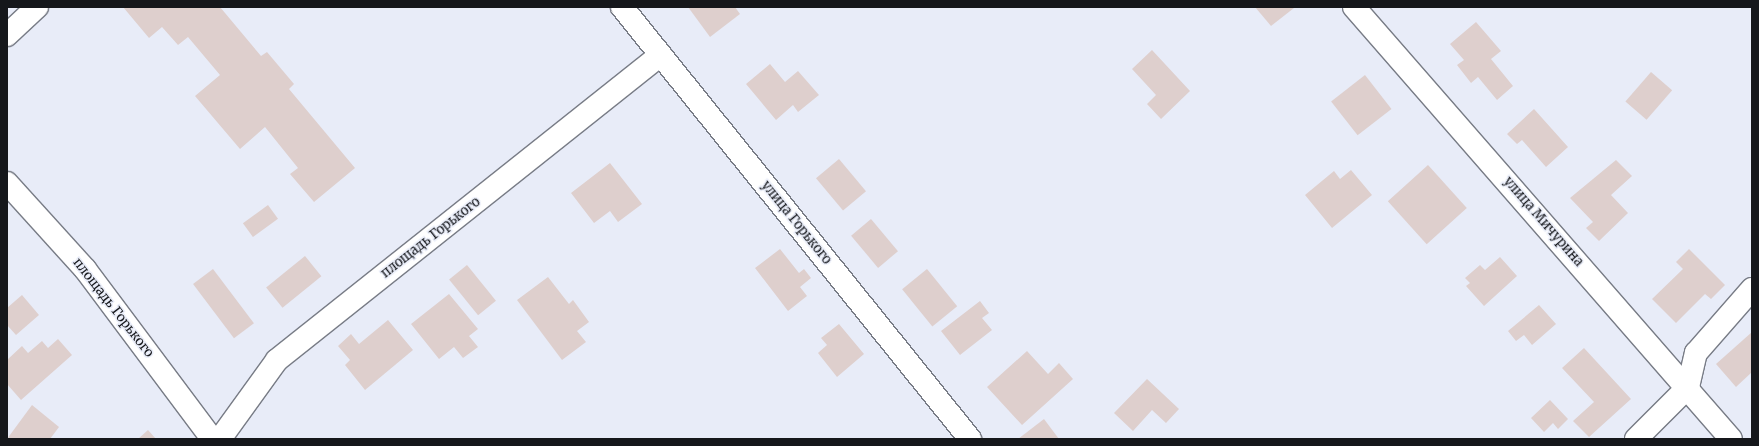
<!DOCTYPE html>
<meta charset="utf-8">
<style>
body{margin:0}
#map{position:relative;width:1759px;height:446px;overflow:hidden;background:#e8ecf8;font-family:Merriweather,serif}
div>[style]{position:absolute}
.building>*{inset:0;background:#decfcd;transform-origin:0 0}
.roads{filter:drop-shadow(1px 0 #787c86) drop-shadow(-1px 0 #787c86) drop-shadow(0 1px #787c86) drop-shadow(0 -1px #787c86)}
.street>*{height:22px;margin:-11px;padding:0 11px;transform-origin:11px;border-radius:11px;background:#fff}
span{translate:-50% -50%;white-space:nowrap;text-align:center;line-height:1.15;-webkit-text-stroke:3px #e8ecf8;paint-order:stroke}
.street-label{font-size:13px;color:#15171b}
.frame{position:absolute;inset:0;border:8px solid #15171b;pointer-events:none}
</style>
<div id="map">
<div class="building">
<div style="clip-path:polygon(123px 7px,220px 7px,261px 56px,267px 52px,294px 84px,289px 89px,355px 168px,314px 202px,290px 174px,298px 168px,265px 127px,240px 149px,195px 96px,220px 75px,188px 37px,178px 45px,162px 27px,149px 38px)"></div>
<div style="clip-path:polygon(688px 7px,735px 7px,740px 14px,710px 37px)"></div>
<div style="clip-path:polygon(1255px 7px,1293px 7px,1294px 8px,1271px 26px)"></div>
<div style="clip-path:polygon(1476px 22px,1501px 51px,1491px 59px,1513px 86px,1497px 100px,1478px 77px,1471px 83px,1457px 65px,1464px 60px,1450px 44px)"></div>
<div style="clip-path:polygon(1152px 50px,1190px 91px,1161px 119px,1147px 104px,1156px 95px,1132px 69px)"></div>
<div style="clip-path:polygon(770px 64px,785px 82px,798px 71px,819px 95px,798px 112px,793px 105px,776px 120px,746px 84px)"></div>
<div style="left:1651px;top:72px;width:28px;height:39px;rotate:41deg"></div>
<div style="left:1365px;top:75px;width:43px;height:43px;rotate:52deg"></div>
<div style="clip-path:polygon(1534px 109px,1568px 147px,1546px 167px,1522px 140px,1517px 144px,1507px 134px)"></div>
<div style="left:839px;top:159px;width:42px;height:30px;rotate:50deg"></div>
<div style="clip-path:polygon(1616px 160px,1632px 176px,1611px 195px,1628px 213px,1599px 241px,1586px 228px,1593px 222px,1570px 198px)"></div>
<div style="clip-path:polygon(610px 163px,642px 204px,618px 222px,610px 211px,594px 223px,571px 193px)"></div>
<div style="left:1428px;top:165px;width:58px;height:54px;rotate:48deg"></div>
<div style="clip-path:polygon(1351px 170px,1372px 195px,1332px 228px,1305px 195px,1334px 171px,1340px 179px)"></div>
<div style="left:268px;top:205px;width:17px;height:31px;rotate:54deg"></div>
<div style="left:871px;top:219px;width:42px;height:26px;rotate:50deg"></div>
<div style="clip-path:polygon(780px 249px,799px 273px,804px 269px,811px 278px,800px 287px,807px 296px,788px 311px,755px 268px)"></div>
<div style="clip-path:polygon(1689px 249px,1725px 285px,1711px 299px,1705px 294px,1676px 323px,1652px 299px,1683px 269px,1676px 262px)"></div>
<div style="left:305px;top:256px;width:26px;height:50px;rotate:51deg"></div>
<div style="clip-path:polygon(1500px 257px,1517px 276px,1484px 306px,1466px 286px,1470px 283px,1465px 278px,1480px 265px,1485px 270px)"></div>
<div style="left:467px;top:265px;width:46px;height:23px;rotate:51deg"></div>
<div style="left:213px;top:269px;width:68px;height:25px;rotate:53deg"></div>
<div style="left:927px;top:269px;width:48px;height:32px;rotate:51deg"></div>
<div style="clip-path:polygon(548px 277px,569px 304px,573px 300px,589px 322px,577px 331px,586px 342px,562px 360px,517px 300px)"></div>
<div style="clip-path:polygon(449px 294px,478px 329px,469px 336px,478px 347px,463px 358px,454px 347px,439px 359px,411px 324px)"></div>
<div style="clip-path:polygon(22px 295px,39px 315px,16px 335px,7px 325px,7px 308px)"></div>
<div style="clip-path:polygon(980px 301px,989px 313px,982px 318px,992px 330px,960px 355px,941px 331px)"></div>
<div style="clip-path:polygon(1539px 305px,1556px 324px,1532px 345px,1524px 335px,1516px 341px,1508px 331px)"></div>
<div style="clip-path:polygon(388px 320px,413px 350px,365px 390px,345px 365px,350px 360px,338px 346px,351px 334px,359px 344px)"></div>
<div style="clip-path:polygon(839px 324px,864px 354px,837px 377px,818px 353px,827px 345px,821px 338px)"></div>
<div style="clip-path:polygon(1752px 332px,1752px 372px,1736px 387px,1716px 364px)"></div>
<div style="clip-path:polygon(58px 339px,72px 355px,21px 400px,7px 384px,7px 360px,22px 346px,28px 353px,42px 341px,48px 348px)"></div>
<div style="clip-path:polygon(1584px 348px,1631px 399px,1589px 437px,1573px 421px,1594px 402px,1562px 368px)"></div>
<div style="clip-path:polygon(1027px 351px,1048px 374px,1059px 363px,1073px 379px,1022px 425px,987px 387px)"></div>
<div style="clip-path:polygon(1147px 379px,1179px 409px,1166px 423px,1152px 410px,1133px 431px,1114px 413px)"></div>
<div style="clip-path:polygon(1550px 400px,1568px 419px,1558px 429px,1553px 423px,1544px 432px,1531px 418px)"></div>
<div style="clip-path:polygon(32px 405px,59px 427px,50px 439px,7px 439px)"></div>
<div style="clip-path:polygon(1044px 419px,1059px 439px,1018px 439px)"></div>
<div style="clip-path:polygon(148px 430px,156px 439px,138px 439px)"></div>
</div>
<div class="roads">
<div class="street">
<div style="left:622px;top:7px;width:555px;rotate:51.15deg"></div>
<div style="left:1354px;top:7px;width:573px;rotate:48.89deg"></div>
<div style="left:7px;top:35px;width:41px;rotate:-43deg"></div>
<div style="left:7px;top:183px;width:116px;rotate:47.8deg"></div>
<div style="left:85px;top:269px;width:212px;rotate:53.2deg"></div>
<div style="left:220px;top:439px;width:97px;rotate:-54.2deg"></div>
<div style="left:277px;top:360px;width:490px;rotate:-38.5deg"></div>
<div style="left:1636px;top:439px;width:74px;rotate:-45deg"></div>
<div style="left:1688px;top:387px;width:35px;rotate:-77deg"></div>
<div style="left:1696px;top:353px;width:85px;rotate:-48.8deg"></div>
</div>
</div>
<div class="street-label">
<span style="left:1543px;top:222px;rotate:49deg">улица Мичурина</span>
<span style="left:796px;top:223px;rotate:51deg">улица Горького</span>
<span style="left:431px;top:238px;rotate:-38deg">площадь Горького</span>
<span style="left:113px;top:308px;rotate:52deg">площадь Горького</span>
</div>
<div class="frame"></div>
</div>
